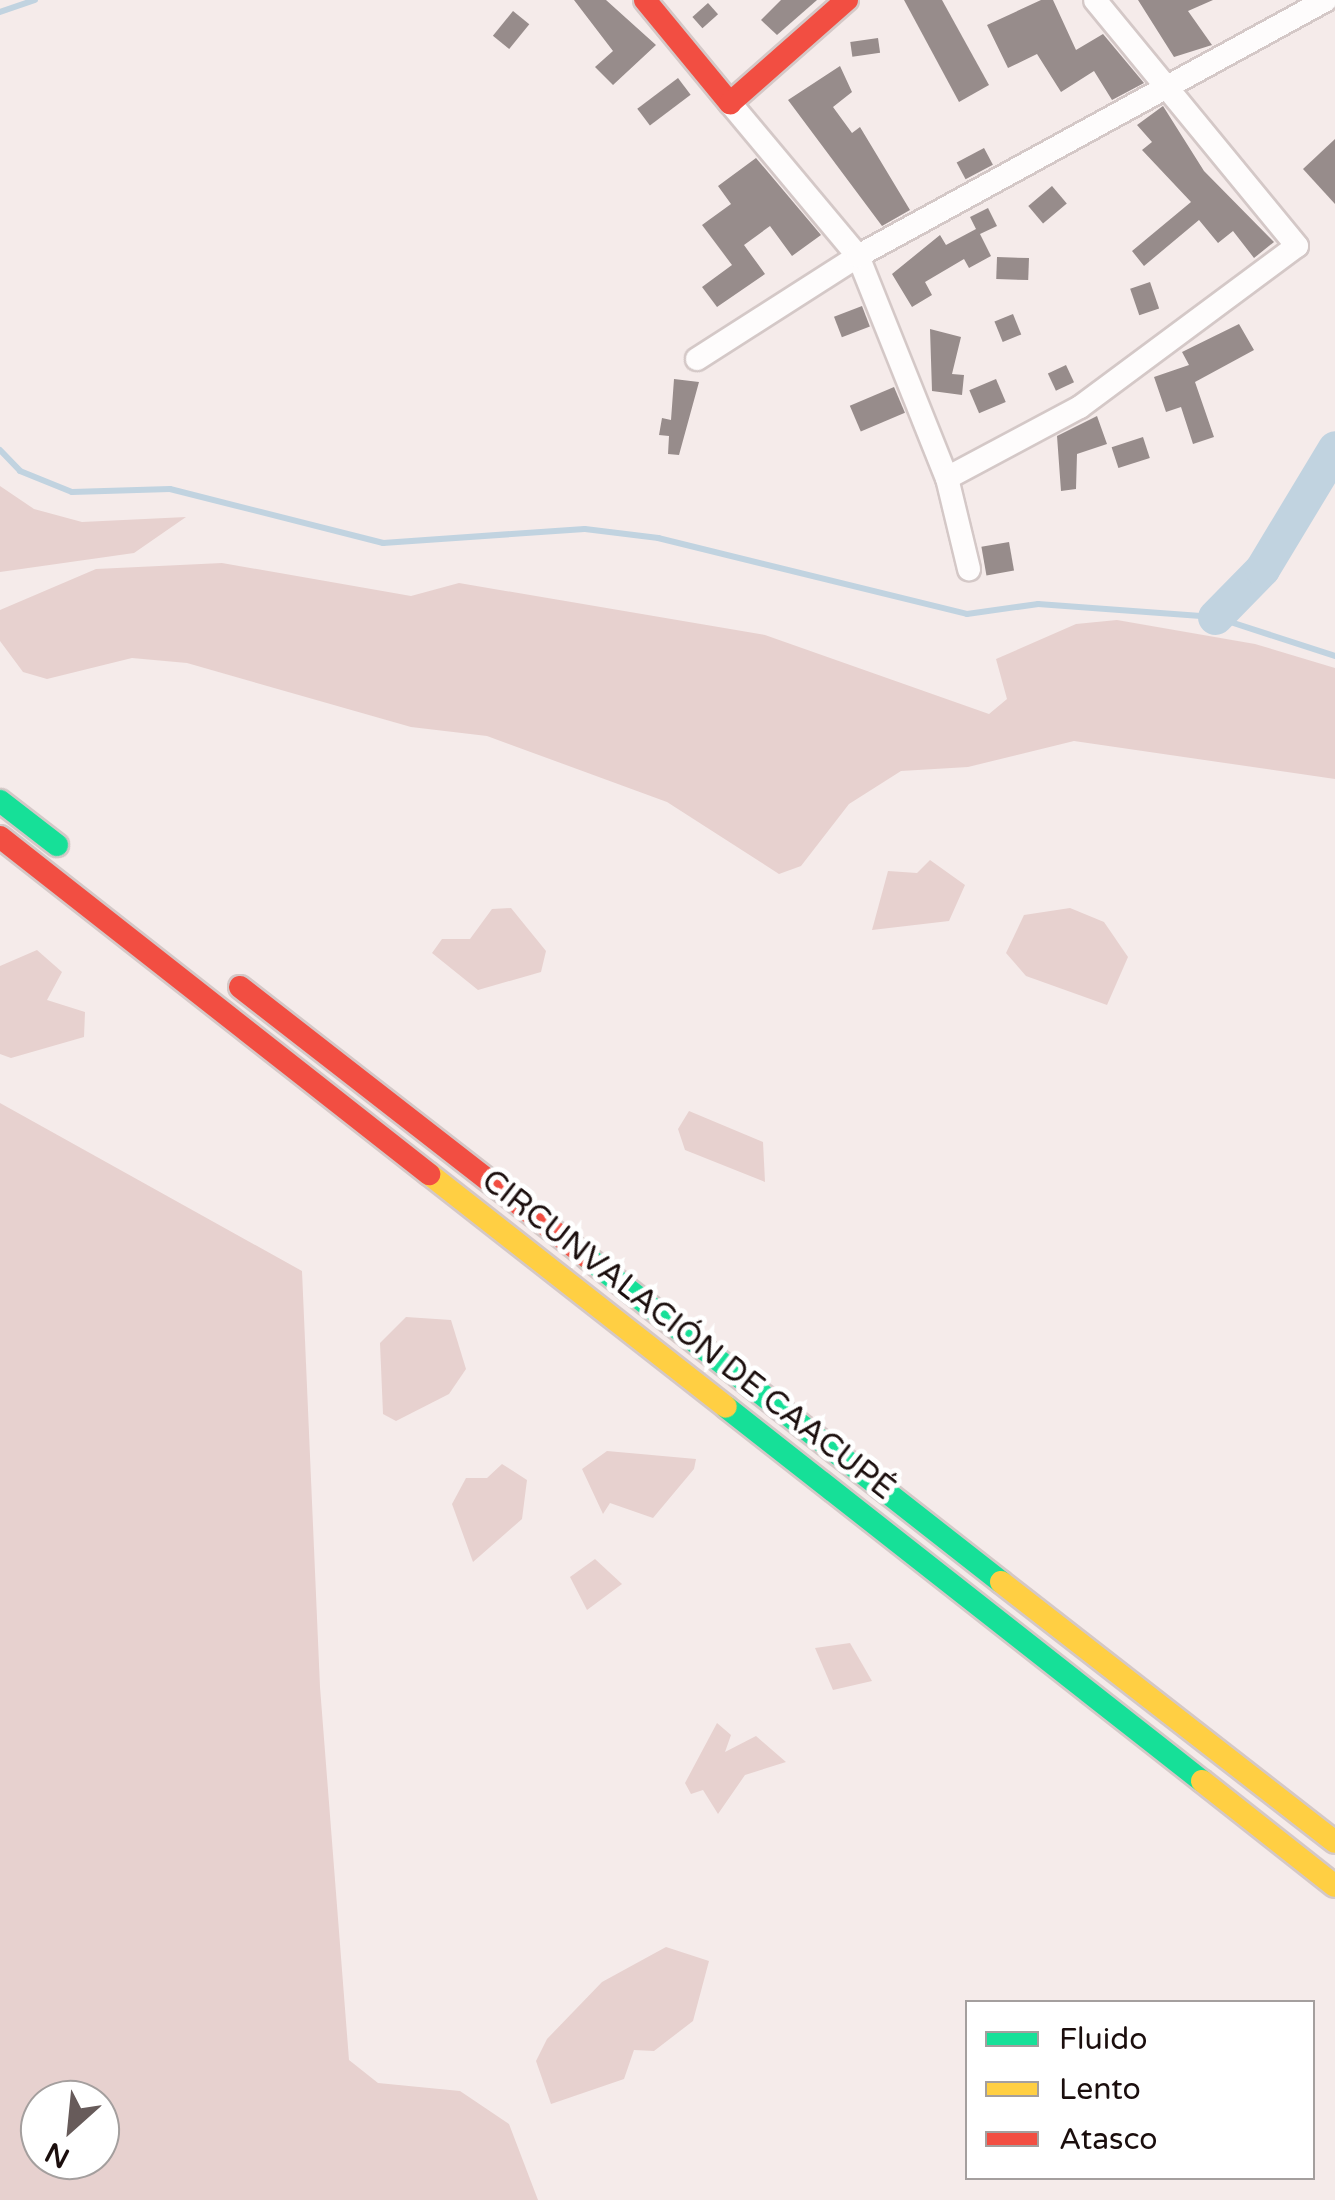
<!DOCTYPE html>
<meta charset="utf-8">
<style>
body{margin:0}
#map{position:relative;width:1335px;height:2200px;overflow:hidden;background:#f5ebea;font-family:"Varela Round",sans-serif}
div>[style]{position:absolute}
.green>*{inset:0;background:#e7d1cf}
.stream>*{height:6px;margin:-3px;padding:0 3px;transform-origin:3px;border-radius:3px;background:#c1d3e0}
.river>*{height:35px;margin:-17.5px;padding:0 17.5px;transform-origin:17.5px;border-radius:17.5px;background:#c1d3e0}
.building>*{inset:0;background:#978c8b;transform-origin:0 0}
.roads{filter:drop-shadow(2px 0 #d4c8c7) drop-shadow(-2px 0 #d4c8c7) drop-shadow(0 2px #d4c8c7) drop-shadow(0 -2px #d4c8c7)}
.street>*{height:22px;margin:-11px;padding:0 11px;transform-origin:11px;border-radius:11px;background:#fefcfc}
.fast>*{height:22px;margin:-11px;padding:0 11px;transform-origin:11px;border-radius:11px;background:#16e098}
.slow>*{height:22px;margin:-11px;padding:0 11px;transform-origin:11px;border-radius:11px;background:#ffcf43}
.jam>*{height:22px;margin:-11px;padding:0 11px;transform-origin:11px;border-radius:11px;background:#f24e42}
span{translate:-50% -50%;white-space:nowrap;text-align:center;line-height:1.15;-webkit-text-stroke:10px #fff;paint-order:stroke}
.street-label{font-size:32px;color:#1b0e0d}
.legend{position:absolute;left:965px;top:2000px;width:350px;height:180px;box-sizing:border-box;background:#fff;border:2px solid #a49f9e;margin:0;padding:12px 18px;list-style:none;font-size:30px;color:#1b0e0d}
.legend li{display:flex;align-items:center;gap:20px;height:50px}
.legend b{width:50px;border:2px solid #a49f9e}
.north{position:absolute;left:20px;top:2080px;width:100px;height:100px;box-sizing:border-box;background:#fff;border:2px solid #a49f9e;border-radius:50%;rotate:207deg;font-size:28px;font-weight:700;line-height:40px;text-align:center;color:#1b0e0d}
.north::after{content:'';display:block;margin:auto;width:35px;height:45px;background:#675b5a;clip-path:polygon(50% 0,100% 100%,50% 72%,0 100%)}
</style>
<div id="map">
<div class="green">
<div style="clip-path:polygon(0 486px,34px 509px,82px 522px,186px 517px,134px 553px,0 572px)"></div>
<div style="clip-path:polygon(222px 563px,411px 596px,459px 583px,765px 635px,989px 714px,1007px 699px,996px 659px,1076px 624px,1117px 620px,1255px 644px,1335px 668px,1335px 779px,1074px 741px,968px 767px,901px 771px,849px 804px,801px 866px,779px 874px,667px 802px,487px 736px,411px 727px,187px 663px,132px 658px,47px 679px,23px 672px,0 641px,0 610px,96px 569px)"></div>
<div style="clip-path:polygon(930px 860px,965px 885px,949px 921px,872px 930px,888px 871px,917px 873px)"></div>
<div style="clip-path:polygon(511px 908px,546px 951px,541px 972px,478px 990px,432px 953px,442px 939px,470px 939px,492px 909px)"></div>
<div style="clip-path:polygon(1070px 908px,1104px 922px,1128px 957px,1107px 1005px,1026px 976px,1006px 953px,1024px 915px)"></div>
<div style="clip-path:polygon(37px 950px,62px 972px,47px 1000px,85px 1012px,84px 1037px,11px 1058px,0 1054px,0 966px)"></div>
<div style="clip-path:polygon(evenodd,0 1103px,302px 1271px,320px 1687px,349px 2060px,378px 2083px,460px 2091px,509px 2124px,538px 2200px,0 2200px,0 1103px,40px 2100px,100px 2100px,100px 2160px,40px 2160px,40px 2100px)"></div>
<div style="clip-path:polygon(689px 1111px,763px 1142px,765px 1182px,685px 1150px,678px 1129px)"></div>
<div style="clip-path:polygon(406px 1317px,451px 1320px,466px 1369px,449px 1394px,396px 1421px,383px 1414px,380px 1343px)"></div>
<div style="clip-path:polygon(607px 1451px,696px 1459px,694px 1469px,653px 1518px,610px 1503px,603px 1514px,582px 1469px)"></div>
<div style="clip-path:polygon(502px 1464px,527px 1480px,522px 1519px,473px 1562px,452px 1504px,466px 1478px,487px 1478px)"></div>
<div style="clip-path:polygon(595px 1559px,622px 1584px,587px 1610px,570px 1577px)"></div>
<div style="clip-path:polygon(850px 1643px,872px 1681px,833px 1690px,815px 1648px)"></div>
<div style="clip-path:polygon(717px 1723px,731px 1735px,725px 1752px,756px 1736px,786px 1762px,745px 1775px,718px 1814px,703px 1790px,691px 1794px,685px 1783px)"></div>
<div style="clip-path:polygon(666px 1947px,709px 1961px,693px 2021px,654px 2051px,634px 2050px,624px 2079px,551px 2104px,536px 2061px,547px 2039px,602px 1982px)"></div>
</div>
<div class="stream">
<div style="left:0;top:12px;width:37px;rotate:-19deg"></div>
<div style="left:0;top:450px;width:29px;rotate:46deg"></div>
<div style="left:20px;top:471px;width:56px;rotate:22deg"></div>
<div style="left:72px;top:492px;width:98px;rotate:-1.8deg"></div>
<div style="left:170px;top:489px;width:220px;rotate:14.2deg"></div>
<div style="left:383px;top:543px;width:202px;rotate:-4deg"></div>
<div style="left:585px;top:529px;width:74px;rotate:7deg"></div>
<div style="left:658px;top:538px;width:318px;rotate:13.8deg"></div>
<div style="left:967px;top:614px;width:72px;rotate:-8deg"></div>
<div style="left:1038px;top:604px;width:177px;rotate:4.2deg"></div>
<div style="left:1215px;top:617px;width:126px;rotate:18deg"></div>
</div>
<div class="river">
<div style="left:1215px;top:617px;width:67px;rotate:-45.6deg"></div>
<div style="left:1262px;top:569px;width:141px;rotate:-58.9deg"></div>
</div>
<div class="building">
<div style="clip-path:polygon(574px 0,606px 0,656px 45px,613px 85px,595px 67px,613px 51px)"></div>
<div style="clip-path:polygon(781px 0,817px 0,777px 35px,761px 20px)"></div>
<div style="clip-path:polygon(904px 0,942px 0,989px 85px,959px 102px)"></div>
<div style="clip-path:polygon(1041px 0,1053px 0,1076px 50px,1103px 34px,1144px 83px,1112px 100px,1094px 71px,1061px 92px,1037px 54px,1008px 68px,987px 25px)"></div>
<div style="clip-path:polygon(1138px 0,1213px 0,1188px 11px,1212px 45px,1174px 57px)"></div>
<div style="left:708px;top:3px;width:15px;height:21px;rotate:48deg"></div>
<div style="left:513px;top:11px;width:21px;height:32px;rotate:39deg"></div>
<div style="left:878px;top:38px;width:15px;height:28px;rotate:82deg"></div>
<div style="clip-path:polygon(840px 66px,852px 92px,833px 107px,852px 133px,860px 127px,910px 210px,882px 226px,788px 100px)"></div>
<div style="left:678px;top:78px;width:21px;height:51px;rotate:53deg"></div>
<div style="clip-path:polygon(1163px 106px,1204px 171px,1274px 242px,1254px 258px,1233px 231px,1218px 243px,1199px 220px,1144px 266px,1132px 251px,1191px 202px,1142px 150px,1152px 142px,1137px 125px)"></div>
<div style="clip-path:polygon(1335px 139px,1335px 204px,1303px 169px)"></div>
<div style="left:984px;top:148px;width:19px;height:31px;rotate:62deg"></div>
<div style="clip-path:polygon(756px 158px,821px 235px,792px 256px,770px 226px,744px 245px,765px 274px,717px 307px,702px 287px,732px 265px,702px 225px,731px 204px,718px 186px)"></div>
<div style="left:1052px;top:186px;width:23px;height:31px;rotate:50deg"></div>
<div style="clip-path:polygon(988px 208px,997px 226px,980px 234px,991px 256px,969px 268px,964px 259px,925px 282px,932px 295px,912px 307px,892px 274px,940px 235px,946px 245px,976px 229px,970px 217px)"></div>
<div style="left:997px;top:257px;width:32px;height:22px;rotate:2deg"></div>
<div style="left:1150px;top:282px;width:28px;height:21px;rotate:71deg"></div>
<div style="left:862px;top:306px;width:22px;height:30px;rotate:69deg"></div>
<div style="left:1013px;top:314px;width:22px;height:20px;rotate:68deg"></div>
<div style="clip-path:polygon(1239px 324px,1254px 350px,1195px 382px,1214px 437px,1193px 444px,1181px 407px,1166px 412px,1154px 377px,1189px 365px,1182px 352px)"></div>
<div style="clip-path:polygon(930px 329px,961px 337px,952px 374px,964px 375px,962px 395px,932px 391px)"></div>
<div style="left:1066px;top:365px;width:19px;height:20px;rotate:65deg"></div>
<div style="clip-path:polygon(674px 379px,699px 382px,679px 455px,668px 454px,669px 436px,659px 435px,662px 418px,671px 420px)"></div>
<div style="left:996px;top:379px;width:25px;height:29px;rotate:67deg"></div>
<div style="left:894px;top:387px;width:28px;height:48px;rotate:67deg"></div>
<div style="clip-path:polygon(1097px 416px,1107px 444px,1077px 454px,1076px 489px,1061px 491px,1057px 436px)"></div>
<div style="left:1143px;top:437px;width:22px;height:33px;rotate:72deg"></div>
<div style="left:1009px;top:542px;width:29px;height:28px;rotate:80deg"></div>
</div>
<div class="roads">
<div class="street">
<div style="left:730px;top:103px;width:199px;rotate:50.1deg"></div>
<div style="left:858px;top:256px;width:239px;rotate:68.2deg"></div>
<div style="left:947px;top:478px;width:94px;rotate:76.4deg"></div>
<div style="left:697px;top:359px;width:191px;rotate:-32.6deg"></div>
<div style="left:858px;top:256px;width:533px;rotate:-28.68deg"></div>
<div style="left:947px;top:478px;width:151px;rotate:-28.1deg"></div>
<div style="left:1080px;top:407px;width:270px;rotate:-36.6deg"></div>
<div style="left:1297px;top:246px;width:318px;rotate:-129.4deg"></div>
</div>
<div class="fast">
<div style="left:0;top:801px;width:72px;rotate:37.7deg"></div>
<div style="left:588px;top:1258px;width:525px;rotate:38.11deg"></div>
<div style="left:726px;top:1407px;width:605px;rotate:38.16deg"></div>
</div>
<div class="slow">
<div style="left:429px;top:1174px;width:377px;rotate:38.1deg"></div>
<div style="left:1001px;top:1582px;width:423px;rotate:37.9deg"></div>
<div style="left:1202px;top:1781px;width:169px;rotate:38.3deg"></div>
</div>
<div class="jam">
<div style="left:645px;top:0;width:134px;rotate:50.5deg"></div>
<div style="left:730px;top:103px;width:156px;rotate:-41.4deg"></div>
<div style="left:0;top:837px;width:546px;rotate:38.15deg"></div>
<div style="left:240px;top:987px;width:441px;rotate:37.9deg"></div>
</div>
</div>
<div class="street-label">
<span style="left:688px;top:1335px;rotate:38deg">CIRCUNVALACIÓN DE CAACUPÉ</span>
</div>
<ul class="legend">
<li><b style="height:12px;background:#16e098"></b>Fluido</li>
<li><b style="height:12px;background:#ffcf43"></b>Lento</li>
<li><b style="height:12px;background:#f24e42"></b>Atasco</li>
</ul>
<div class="north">N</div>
</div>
